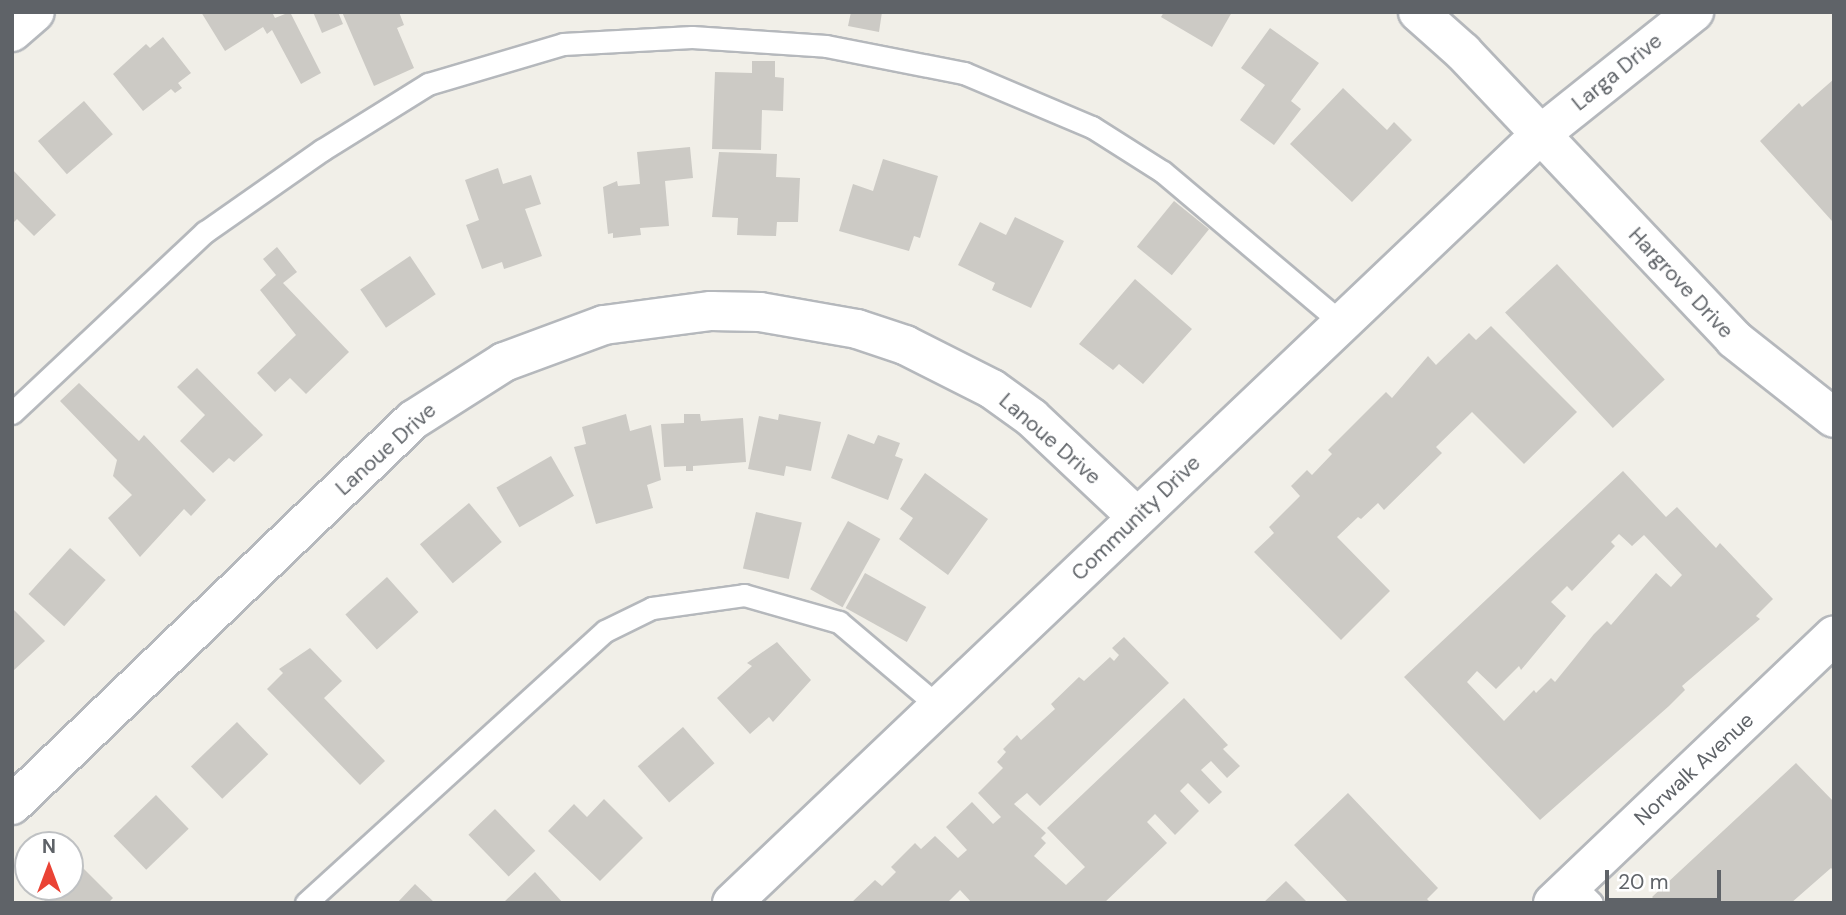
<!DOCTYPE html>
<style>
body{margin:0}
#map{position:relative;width:1846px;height:915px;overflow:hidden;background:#f1efe8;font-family:"DM Sans",sans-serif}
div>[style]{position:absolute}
.building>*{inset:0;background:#cccac5;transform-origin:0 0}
.roads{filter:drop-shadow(2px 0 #b5b8bc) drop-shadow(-2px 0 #b5b8bc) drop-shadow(0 2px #b5b8bc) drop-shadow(0 -2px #b5b8bc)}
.lane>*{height:21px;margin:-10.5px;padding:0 10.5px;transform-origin:10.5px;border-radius:10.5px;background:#fff}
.street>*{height:38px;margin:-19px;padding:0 19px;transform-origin:19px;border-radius:19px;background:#fff}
.secondary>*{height:38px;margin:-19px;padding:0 19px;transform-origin:19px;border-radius:19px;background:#fff}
span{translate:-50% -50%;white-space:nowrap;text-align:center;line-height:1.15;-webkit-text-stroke:7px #fff;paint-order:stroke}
.street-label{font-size:21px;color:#5f6368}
.frame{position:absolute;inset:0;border:14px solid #5f6368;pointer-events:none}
.north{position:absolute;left:14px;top:831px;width:70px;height:70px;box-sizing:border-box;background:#fff;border:2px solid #bfc1c3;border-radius:50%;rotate:0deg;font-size:19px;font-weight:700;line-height:28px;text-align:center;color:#5f6368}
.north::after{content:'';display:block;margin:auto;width:24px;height:32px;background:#ea4335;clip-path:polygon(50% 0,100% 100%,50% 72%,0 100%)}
.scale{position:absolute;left:1605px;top:870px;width:116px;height:32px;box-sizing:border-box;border:4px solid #5f6368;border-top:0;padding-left:9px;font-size:21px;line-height:24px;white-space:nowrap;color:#5f6368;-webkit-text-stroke:5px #fff;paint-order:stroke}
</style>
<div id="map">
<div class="building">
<div style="clip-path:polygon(201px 12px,272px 12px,275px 18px,290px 12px,321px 73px,301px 84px,272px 30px,267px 34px,263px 27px,225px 51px)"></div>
<div style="clip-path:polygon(313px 12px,338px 12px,343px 24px,322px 33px)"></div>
<div style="clip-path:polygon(342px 12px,399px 12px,404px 25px,397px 28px,414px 68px,374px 86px)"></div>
<div style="clip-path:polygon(851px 12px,882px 12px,879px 32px,848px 26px)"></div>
<div style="clip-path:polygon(1164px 12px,1232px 12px,1212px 47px,1161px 17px)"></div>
<div style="clip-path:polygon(1270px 28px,1319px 63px,1291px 101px,1301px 109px,1274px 145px,1240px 120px,1265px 85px,1241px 68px)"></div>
<div style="clip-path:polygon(163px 37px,191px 73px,178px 83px,182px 88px,175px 93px,171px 89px,143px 111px,113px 74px,146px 44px,150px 48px)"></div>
<div style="clip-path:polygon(752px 61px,775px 61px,775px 77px,784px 78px,783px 111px,762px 110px,761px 150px,712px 149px,715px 72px,752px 73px)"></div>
<div style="clip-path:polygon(1834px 79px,1834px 220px,1832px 221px,1760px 141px,1799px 103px,1802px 107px)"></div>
<div style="clip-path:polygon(1343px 88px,1387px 130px,1394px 122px,1412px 140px,1352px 202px,1290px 144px)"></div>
<div style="left:84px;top:101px;width:44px;height:61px;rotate:49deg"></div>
<div style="clip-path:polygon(690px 147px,693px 178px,665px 181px,669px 226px,640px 228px,641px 235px,613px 238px,613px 233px,608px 234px,603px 187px,617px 181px,618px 186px,640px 184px,637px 152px)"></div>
<div style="clip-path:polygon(719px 152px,777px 154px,776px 177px,800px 178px,798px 222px,777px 222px,776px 236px,737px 235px,738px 218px,712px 217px)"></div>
<div style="clip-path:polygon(883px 159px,938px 176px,920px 238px,914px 236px,909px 251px,839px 231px,853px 184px,873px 191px)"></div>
<div style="clip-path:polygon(498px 168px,503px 184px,531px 175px,541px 204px,525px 209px,542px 256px,504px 269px,502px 262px,482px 269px,466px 225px,479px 220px,465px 180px)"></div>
<div style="clip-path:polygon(12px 169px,56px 215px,34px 236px,17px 219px,12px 224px)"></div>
<div style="left:1174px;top:201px;width:45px;height:59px;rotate:39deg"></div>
<div style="clip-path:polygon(1015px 217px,1064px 241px,1031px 308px,992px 290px,995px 283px,958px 265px,980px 222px,1006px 235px)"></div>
<div style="clip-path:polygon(277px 247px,297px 272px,283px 283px,349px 352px,306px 394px,290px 378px,275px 392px,257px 373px,296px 335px,260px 290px,276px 275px,263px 259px)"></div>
<div style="left:410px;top:256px;width:46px;height:60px;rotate:56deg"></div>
<div style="left:1557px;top:264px;width:158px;height:71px;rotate:47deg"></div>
<div style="clip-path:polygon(1135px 279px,1192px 329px,1143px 384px,1119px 364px,1113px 370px,1079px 344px)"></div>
<div style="clip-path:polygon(1491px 326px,1577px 412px,1524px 464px,1472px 412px,1436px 447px,1442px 453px,1384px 510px,1378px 503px,1361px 519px,1358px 517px,1337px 537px,1390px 591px,1341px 640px,1254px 552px,1274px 533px,1269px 527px,1300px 496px,1291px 486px,1307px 470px,1312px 475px,1332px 454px,1328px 450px,1386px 392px,1392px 398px,1428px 356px,1436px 365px,1469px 333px,1476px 340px)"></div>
<div style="clip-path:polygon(197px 368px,263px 435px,234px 462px,229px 458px,213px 473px,180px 441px,205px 415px,177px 387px)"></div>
<div style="clip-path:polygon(79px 383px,139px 441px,144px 435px,206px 500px,191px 516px,184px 509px,140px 557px,108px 518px,132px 495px,113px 476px,117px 460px,60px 401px)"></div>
<div style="clip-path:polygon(626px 414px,630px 431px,651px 425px,661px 480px,647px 485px,653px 508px,596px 524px,574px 447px,586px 444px,582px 427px)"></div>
<div style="clip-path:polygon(684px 414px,700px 414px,701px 421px,743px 418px,746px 462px,693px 466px,693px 471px,686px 471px,686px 466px,664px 467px,661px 424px,684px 423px)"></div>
<div style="clip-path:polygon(779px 414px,821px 422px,811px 471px,786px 466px,784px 476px,748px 469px,759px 416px,778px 420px)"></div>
<div style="clip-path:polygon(848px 434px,874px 444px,878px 435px,900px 443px,895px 456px,903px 459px,888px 500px,831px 478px)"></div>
<div style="left:551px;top:456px;width:46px;height:63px;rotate:60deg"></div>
<div style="clip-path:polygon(evenodd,1623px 471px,1666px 517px,1677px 507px,1716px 548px,1720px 543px,1773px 599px,1756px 616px,1760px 619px,1682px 686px,1685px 690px,1669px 706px,1540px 820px,1404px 677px,1623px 471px,1619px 534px,1632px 546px,1644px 535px,1682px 575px,1671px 587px,1656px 573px,1611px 625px,1607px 621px,1594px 634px,1555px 682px,1551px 678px,1536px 693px,1534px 690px,1504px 721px,1467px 682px,1477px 671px,1496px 689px,1519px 666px,1521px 670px,1566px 616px,1551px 602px,1567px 586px,1572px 591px,1615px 546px,1611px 542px,1619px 534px)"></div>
<div style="clip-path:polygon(925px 473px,988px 519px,948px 575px,899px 539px,913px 518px,900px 509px)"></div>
<div style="left:469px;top:503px;width:51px;height:64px;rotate:50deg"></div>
<div style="left:756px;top:512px;width:47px;height:58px;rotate:13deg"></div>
<div style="left:848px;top:521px;width:37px;height:78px;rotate:29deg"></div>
<div style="left:70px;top:548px;width:48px;height:62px;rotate:42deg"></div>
<div style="left:865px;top:573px;width:70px;height:40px;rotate:29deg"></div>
<div style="left:387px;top:577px;width:47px;height:56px;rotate:48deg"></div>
<div style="clip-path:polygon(12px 608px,45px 641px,12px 672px)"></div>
<div style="clip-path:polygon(1124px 637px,1169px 683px,1040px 806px,1027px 793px,1014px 804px,1046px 833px,1041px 838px,1046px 843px,1034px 856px,1066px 885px,1085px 867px,1047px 828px,1184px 698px,1228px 745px,1223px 749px,1240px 766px,1227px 778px,1211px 761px,1201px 770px,1222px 792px,1209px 804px,1188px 783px,1180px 791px,1199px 811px,1175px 835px,1155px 814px,1147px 822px,1167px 843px,1104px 903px,972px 903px,960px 890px,947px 903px,851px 903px,875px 880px,882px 886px,896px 872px,891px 867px,915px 843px,921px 849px,935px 836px,958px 858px,967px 850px,946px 827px,972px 802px,993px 824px,1001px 817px,978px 793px,1003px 768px,997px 762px,1006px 752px,1003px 749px,1017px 735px,1021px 740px,1055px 709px,1051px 704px,1079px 677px,1084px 681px,1110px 657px,1114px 661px,1119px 655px,1112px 648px)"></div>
<div style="clip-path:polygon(777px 642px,811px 680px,773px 722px,769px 717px,750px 734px,717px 698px,752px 666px,747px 663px)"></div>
<div style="clip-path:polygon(310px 648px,342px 681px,324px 698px,385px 761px,360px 785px,267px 689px,283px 673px,279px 669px)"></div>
<div style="left:237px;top:722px;width:45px;height:64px;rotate:46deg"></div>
<div style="left:683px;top:727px;width:48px;height:60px;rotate:49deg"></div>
<div style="clip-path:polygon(1796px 763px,1834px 802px,1834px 871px,1831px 868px,1791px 903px,1658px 903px,1652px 897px)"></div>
<div style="clip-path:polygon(1348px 793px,1438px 888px,1427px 899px,1431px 903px,1349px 903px,1294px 845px)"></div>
<div style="left:156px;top:795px;width:47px;height:59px;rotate:46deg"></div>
<div style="clip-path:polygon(604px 799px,643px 838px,600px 881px,548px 831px,574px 804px,587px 817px)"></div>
<div style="left:495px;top:809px;width:58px;height:37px;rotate:46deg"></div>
<div style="clip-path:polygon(80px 865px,113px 898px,108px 903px,42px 903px,58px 887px,70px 887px,70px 875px)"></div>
<div style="clip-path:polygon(535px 872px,563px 903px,503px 903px)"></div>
<div style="clip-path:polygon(1286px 881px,1308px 903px,1263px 903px)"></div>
<div style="clip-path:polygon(415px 884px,435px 903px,397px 903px)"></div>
</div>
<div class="roads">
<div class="lane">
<div style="left:12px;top:413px;width:265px;rotate:-43.2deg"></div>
<div style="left:205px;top:232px;width:143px;rotate:-35deg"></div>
<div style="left:322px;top:150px;width:125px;rotate:-31.9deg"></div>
<div style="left:428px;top:84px;width:141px;rotate:-16.5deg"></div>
<div style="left:563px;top:44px;width:129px;rotate:-3.1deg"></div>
<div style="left:692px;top:37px;width:134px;rotate:3.8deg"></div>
<div style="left:826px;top:46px;width:141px;rotate:11.1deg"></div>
<div style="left:964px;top:73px;width:139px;rotate:22.9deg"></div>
<div style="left:1092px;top:127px;width:84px;rotate:32.4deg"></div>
<div style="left:1163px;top:172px;width:234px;rotate:40.2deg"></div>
<div style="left:1572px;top:883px;width:28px;rotate:45deg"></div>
<div style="left:306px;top:903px;width:404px;rotate:-42.3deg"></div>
<div style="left:605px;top:631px;width:52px;rotate:-26.1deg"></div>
<div style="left:652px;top:608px;width:93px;rotate:-8deg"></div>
<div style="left:744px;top:595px;width:99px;rotate:15.9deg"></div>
<div style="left:839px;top:622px;width:130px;rotate:40.3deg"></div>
</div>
<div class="street">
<div style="left:1418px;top:12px;width:60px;rotate:41.6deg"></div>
<div style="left:1463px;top:52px;width:395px;rotate:46.6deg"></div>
<div style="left:1734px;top:339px;width:127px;rotate:38.3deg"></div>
<div style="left:12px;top:32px;width:30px;rotate:-41deg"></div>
<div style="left:12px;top:805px;width:556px;rotate:-43.83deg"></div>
<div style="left:413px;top:420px;width:108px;rotate:-32.5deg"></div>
<div style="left:504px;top:362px;width:107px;rotate:-20.3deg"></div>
<div style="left:604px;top:325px;width:108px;rotate:-7.5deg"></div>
<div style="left:711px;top:311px;width:49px;rotate:1.2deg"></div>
<div style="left:760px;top:312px;width:98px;rotate:9.9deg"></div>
<div style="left:857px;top:329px;width:51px;rotate:18.4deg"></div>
<div style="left:905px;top:345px;width:97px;rotate:26.8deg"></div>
<div style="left:992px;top:389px;width:49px;rotate:35.9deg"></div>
<div style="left:1032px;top:418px;width:144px;rotate:43.3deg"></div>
<div style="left:1553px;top:903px;width:388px;rotate:-43.6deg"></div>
</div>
<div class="secondary">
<div style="left:732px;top:903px;width:1116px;rotate:-43.55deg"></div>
<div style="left:1541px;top:134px;width:196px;rotate:-38.6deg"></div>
</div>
</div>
<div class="street-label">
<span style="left:1617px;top:72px;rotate:-39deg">Larga Drive</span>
<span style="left:1681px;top:283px;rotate:47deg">Hargrove Drive</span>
<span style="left:1050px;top:439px;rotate:41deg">Lanoue Drive</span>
<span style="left:386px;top:449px;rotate:-42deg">Lanoue Drive</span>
<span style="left:1136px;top:518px;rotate:-44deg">Community Drive</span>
<span style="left:1694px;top:769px;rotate:-43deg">Norwalk Avenue</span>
</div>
<div class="frame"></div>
<div class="north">N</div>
<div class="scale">20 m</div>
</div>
